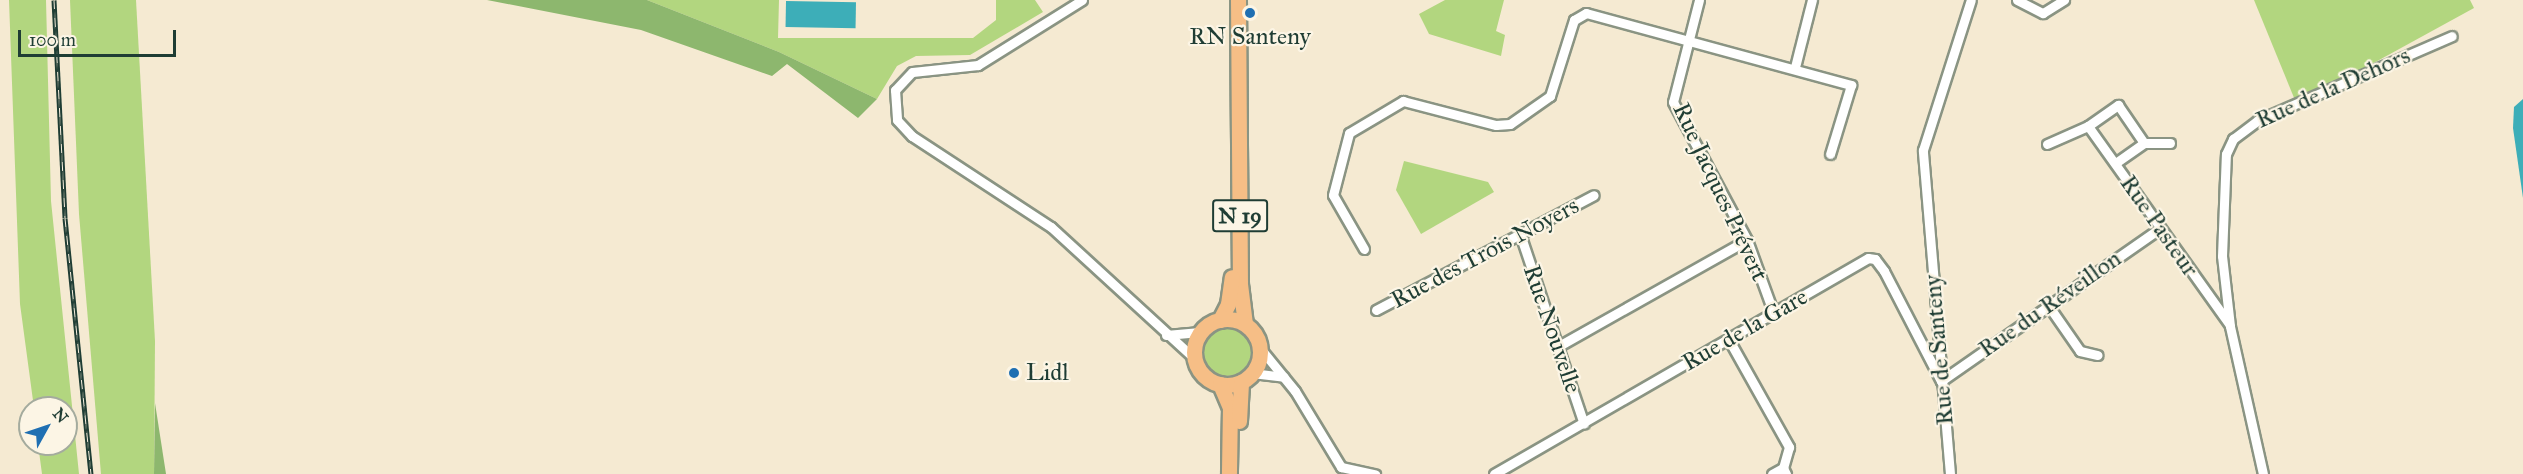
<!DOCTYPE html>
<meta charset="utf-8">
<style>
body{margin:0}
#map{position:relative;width:2523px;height:474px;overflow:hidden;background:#f5ead2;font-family:"IM FELL Great Primer",serif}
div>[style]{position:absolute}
.green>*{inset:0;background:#b2d67f}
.round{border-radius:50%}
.forest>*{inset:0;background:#8db76e}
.water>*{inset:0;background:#3daeb8;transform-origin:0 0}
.roads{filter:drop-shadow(2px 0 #8a9483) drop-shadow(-2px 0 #8a9483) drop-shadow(0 2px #8a9483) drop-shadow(0 -2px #8a9483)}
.minor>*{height:9px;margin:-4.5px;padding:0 4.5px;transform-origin:4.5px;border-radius:4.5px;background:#fff}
.primary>*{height:15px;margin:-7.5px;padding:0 7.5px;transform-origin:7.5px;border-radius:7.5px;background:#f6be86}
.primary>.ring{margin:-7.5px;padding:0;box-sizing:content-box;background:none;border:15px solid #f6be86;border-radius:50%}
.rail>*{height:5px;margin-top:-2.5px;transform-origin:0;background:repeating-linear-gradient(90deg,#fcf5e5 0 9px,#1f3d34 0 18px);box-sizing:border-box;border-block:2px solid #1f3d34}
.dots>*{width:16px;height:16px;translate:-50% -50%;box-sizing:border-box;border:3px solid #fcf5e5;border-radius:50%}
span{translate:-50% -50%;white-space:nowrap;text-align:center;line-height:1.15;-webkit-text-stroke:4.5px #fcf5e5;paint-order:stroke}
.shield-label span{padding:2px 4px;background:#fcf5e5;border:2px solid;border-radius:4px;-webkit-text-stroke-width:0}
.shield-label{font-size:22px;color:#1f3d34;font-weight:700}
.poi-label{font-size:24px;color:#1f3d34}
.left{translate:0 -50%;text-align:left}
.street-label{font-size:24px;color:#1f3d34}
.north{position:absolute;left:18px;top:396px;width:60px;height:60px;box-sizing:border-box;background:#fcf5e5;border:2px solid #a4ab9e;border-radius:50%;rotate:50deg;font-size:16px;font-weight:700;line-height:24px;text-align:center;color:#1f3d34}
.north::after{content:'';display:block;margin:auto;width:21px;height:27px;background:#1f6fb2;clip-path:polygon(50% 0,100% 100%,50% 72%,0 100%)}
.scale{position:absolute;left:18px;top:30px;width:158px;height:27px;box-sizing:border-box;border:3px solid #1f3d34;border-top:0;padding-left:8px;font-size:18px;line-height:21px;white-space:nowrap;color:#1f3d34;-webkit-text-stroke:4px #fcf5e5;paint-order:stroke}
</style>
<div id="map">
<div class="green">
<div style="clip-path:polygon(9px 0,46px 0,51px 201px,79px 474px,42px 474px,38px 444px,66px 444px,66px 408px,34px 408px,20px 304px)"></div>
<div style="clip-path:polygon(70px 0,136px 0,155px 341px,154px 474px,101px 474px,79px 214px)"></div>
<div style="clip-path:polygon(647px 0,779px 0,778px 38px,973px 38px,996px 20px,996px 0,1035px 0,1043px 12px,970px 55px,916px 56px,897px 66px,877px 99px,779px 52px)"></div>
<div style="clip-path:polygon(1445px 0,1504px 0,1496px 31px,1505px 35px,1501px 56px,1429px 34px,1419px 14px)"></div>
<div style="clip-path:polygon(2254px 0,2470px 0,2474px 8px,2297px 105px)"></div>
<div style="clip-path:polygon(1404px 161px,1488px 182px,1494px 192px,1421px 234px,1396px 190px)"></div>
<div class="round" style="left:1203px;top:328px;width:48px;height:48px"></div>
</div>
<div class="forest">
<div style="clip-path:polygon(487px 0,647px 0,779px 52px,877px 99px,858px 118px,787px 64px,772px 76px,641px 30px)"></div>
<div style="clip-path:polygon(155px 403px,166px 474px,154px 474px)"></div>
</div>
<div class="water">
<div style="left:786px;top:1px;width:70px;height:26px;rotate:1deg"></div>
<div style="clip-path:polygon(2523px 99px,2523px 198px,2513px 128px,2514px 107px)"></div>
</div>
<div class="roads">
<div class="minor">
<div style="left:1082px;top:0;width:123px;rotate:148deg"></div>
<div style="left:978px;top:65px;width:66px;rotate:173.9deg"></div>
<div style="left:912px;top:72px;width:25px;rotate:133deg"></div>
<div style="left:895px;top:90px;width:30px;rotate:86deg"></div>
<div style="left:897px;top:120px;width:22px;rotate:47deg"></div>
<div style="left:912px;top:136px;width:166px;rotate:33.2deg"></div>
<div style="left:1051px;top:227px;width:195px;rotate:42.5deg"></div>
<div style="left:1699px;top:0;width:105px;rotate:104.3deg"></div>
<div style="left:1673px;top:102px;width:157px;rotate:61.8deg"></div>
<div style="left:1747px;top:240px;width:79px;rotate:70deg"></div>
<div style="left:2017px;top:0;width:29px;rotate:27deg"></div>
<div style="left:2043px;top:13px;width:25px;rotate:-32deg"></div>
<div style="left:1795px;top:67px;width:69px;rotate:-75.8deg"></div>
<div style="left:2088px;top:126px;width:243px;rotate:54.5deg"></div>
<div style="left:2144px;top:143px;width:26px"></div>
<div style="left:2047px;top:144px;width:45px;rotate:-23.7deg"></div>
<div style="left:2088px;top:126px;width:37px;rotate:-35deg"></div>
<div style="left:2118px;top:105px;width:46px;rotate:55.6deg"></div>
<div style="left:2144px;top:143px;width:35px;rotate:145deg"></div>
<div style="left:1520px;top:234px;width:200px;rotate:71.4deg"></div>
<div style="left:1364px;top:249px;width:62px;rotate:-119.9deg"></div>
<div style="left:1333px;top:195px;width:64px;rotate:-75.5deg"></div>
<div style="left:1349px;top:133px;width:63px;rotate:-30.7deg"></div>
<div style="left:1403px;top:101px;width:96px;rotate:14.5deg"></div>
<div style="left:1496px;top:125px;width:14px;rotate:-4deg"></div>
<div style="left:1510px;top:124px;width:49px;rotate:-35deg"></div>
<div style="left:1550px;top:96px;width:80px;rotate:-72.5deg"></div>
<div style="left:1574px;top:20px;width:14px;rotate:-30deg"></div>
<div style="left:1586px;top:13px;width:275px;rotate:15.2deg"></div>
<div style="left:1851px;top:85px;width:72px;rotate:106.9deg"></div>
<div style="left:2048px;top:305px;width:56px;rotate:55.2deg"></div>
<div style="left:2080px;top:351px;width:18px;rotate:13deg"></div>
<div style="left:1376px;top:310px;width:246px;rotate:-27.8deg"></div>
<div style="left:1166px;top:335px;width:34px;rotate:-5deg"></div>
<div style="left:1729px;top:340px;width:123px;rotate:60.7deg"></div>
<div style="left:1789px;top:447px;width:22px;rotate:106deg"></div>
<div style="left:1783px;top:468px;width:7px;rotate:63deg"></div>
<div style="left:1557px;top:347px;width:218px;rotate:-29.4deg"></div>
<div style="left:1260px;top:348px;width:55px;rotate:50.9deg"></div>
<div style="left:1295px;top:391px;width:89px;rotate:58.8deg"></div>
<div style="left:1341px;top:467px;width:35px;rotate:12deg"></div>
<div style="left:1252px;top:373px;width:32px;rotate:7deg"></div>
<div style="left:1941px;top:381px;width:267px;rotate:-34.9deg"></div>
<div style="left:1494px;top:474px;width:432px;rotate:-30deg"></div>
<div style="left:1868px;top:258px;width:7px;rotate:8deg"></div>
<div style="left:1875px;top:259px;width:15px;rotate:53deg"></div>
<div style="left:1884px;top:271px;width:124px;rotate:62.6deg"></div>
<div style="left:1772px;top:474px;width:13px;rotate:-29deg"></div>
<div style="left:1950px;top:474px;width:325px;rotate:-94.8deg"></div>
<div style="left:1923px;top:150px;width:157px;rotate:-72.3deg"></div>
<div style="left:2263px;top:474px;width:152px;rotate:-102.6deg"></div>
<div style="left:2230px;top:326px;width:70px;rotate:-96.5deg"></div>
<div style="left:2222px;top:256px;width:102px;rotate:-87.8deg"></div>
<div style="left:2226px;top:154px;width:17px;rotate:-65deg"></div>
<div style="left:2233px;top:139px;width:31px;rotate:-37deg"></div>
<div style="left:2258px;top:120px;width:211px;rotate:-23.4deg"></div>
</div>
<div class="primary">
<div style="left:1238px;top:0;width:284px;rotate:89.6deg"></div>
<div style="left:1240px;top:284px;width:40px;rotate:82.9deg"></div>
<div class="ring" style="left:1194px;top:319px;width:51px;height:51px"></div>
<div style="left:1220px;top:320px;width:18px;rotate:-63deg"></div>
<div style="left:1228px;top:304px;width:27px;rotate:-82deg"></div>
<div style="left:1220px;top:384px;width:25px;rotate:67deg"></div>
<div style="left:1230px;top:407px;width:67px;rotate:90.9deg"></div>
<div style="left:1239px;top:421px;width:39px;rotate:-87deg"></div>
</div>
</div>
<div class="rail">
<div style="left:54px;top:0;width:218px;rotate:87.1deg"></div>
<div style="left:65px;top:218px;width:257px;rotate:84.2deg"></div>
</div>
<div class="dots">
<div style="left:1250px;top:13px;background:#1f6fb2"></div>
<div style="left:1014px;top:373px;background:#1f6fb2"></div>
</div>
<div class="shield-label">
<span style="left:1240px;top:216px">N 19</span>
</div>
<div class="poi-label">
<span style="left:1250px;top:37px">RN Santeny</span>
<span class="left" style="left:1026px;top:373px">Lidl</span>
</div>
<div class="street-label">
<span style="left:2333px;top:88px;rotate:-24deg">Rue de la Dehors</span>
<span style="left:1720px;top:192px;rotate:65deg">Rue Jacques Prévert</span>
<span style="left:2159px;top:226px;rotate:55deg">Rue Pasteur</span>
<span style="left:1485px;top:253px;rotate:-28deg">Rue des Trois Noyers</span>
<span style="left:2050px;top:304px;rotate:-35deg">Rue du Réveillon</span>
<span style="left:1552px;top:329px;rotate:71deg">Rue Nouvelle</span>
<span style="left:1745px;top:330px;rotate:-30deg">Rue de la Gare</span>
<span style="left:1939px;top:350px;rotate:-95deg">Rue de Santeny</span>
</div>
<div class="north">N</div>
<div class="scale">100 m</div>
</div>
